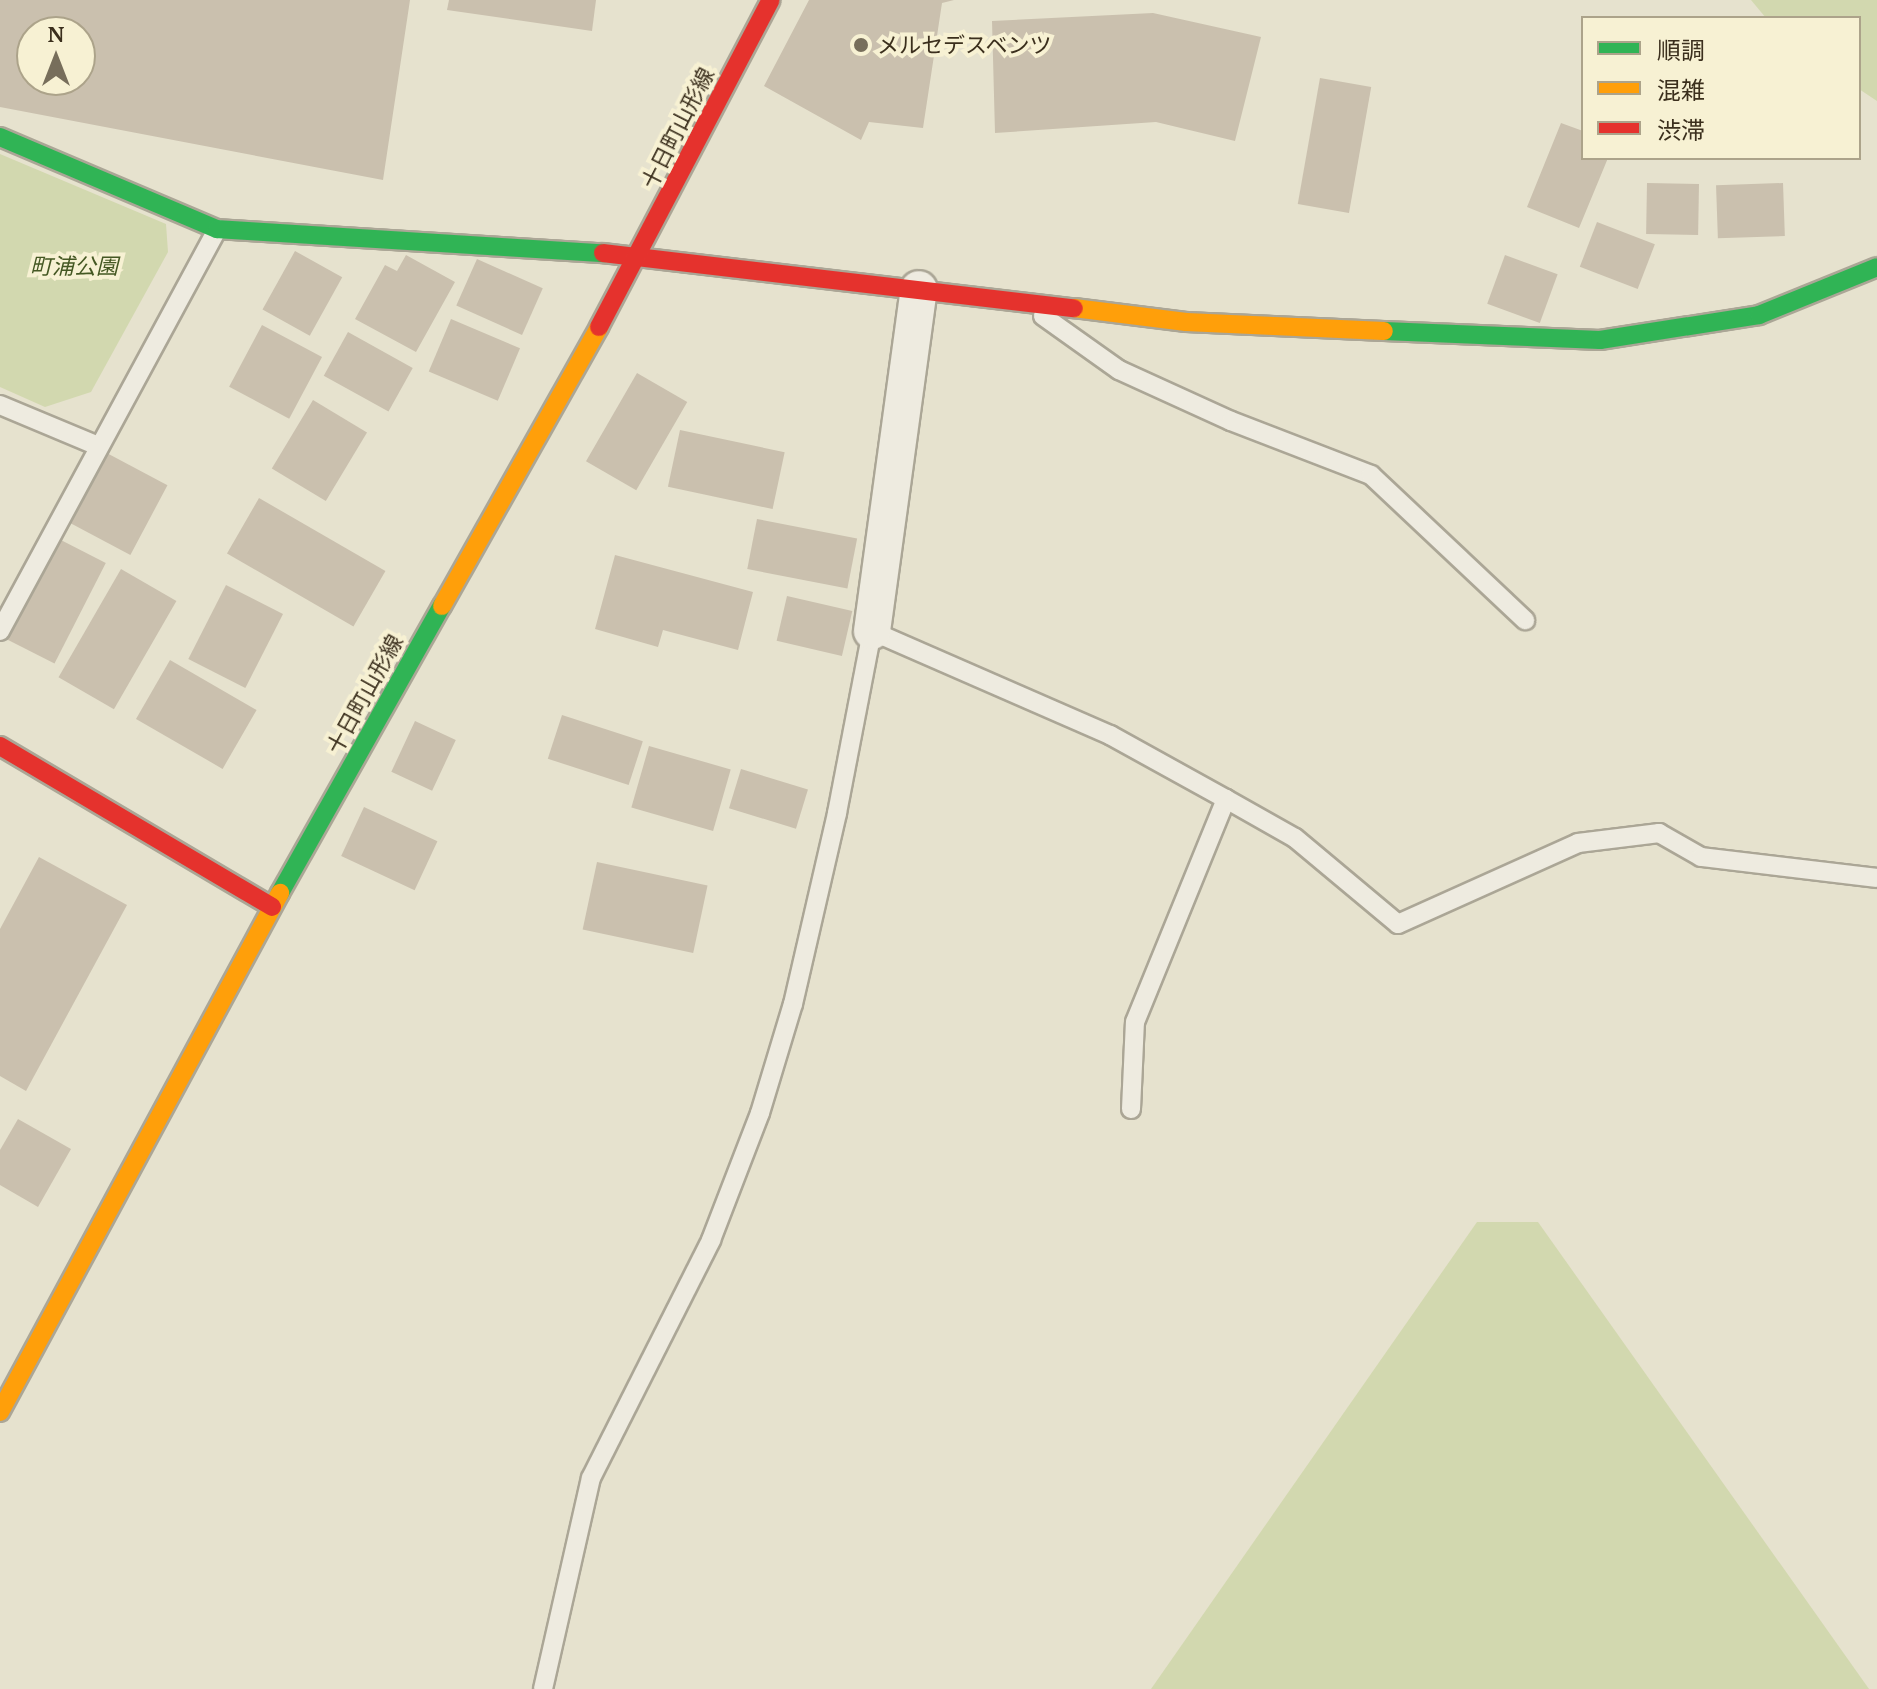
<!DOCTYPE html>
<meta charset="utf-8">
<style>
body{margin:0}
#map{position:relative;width:1877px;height:1689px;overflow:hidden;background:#e6e2ce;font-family:"PT Serif","Noto Sans JP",serif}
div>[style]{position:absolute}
.green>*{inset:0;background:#d2d8af}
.building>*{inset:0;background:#cac0ae;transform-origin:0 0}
.roads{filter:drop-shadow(2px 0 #aba696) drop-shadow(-2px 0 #aba696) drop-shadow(0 2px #aba696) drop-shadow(0 -2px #aba696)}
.lane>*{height:18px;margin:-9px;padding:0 9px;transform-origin:9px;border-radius:9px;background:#eeebe0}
.street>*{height:36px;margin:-18px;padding:0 18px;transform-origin:18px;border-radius:18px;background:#eeebe0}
.fast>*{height:18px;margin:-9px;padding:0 9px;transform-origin:9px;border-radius:9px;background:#30b455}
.slow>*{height:18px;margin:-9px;padding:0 9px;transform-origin:9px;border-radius:9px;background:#ff9f0a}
.jam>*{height:18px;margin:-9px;padding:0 9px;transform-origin:9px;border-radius:9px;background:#e5322d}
.dots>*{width:22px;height:22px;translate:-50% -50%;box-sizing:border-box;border:4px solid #f7f1d3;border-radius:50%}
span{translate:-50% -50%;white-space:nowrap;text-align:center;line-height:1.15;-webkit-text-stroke:8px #f7f1d3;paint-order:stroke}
.poi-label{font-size:22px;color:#3b2f1d}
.left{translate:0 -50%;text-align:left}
.street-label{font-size:22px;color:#3b2f1d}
.park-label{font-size:22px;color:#455823;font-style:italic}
.legend{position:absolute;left:1581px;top:16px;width:280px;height:144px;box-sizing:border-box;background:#f7f1d3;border:2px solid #aca38a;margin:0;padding:10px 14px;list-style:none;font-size:24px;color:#3b2f1d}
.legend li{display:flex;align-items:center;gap:16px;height:40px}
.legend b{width:40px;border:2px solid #aca38a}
.north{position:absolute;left:16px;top:16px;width:80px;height:80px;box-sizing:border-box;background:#f7f1d3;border:2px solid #aca38a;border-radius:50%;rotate:0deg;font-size:22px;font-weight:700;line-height:32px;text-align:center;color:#3b2f1d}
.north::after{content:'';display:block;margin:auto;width:28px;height:36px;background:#776e5b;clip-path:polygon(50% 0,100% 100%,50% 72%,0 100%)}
</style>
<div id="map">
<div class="green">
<div style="clip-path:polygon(1751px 0,1877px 0,1877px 101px,1859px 89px,1859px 18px,1766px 18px)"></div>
<div style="clip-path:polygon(0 154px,166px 224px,168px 252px,91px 392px,45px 407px,0 387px)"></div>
<div style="clip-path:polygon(1477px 1222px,1538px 1222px,1869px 1689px,1151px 1689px)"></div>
</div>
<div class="building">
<div style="clip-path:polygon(evenodd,0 0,410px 0,383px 180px,0 107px,0 0,32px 32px,80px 32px,80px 80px,32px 80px,32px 32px)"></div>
<div style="clip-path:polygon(449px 0,596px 0,592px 31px,447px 10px)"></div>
<div style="clip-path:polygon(809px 0,954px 0,942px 3px,923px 128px,869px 122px,861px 140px,764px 86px)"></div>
<div style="clip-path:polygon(1153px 13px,1261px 37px,1235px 141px,1156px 122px,995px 133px,992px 21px)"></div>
<div style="left:1320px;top:78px;width:52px;height:128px;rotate:10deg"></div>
<div style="clip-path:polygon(1561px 123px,1583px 131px,1583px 158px,1608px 158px,1579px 228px,1527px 207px)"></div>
<div style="left:1647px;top:183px;width:52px;height:51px;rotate:1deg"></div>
<div style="left:1783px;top:183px;width:53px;height:67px;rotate:88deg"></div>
<div style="left:1597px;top:222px;width:62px;height:48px;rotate:21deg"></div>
<div style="left:295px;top:251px;width:54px;height:67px;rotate:29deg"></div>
<div style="clip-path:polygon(406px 255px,455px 282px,416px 352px,355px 319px,385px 265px,397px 271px)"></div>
<div style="left:1505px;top:255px;width:56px;height:52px;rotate:20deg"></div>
<div style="left:477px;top:259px;width:72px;height:51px;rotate:24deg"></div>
<div style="left:451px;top:319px;width:75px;height:57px;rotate:23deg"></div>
<div style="left:262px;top:325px;width:68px;height:70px;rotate:28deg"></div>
<div style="left:348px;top:332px;width:74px;height:50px;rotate:29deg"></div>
<div style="left:637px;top:373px;width:58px;height:102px;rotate:30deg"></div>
<div style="left:313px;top:400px;width:63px;height:80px;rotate:31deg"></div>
<div style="left:680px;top:430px;width:107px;height:58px;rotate:12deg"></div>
<div style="left:103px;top:451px;width:73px;height:79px;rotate:28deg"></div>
<div style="left:259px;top:498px;width:146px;height:64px;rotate:30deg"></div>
<div style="left:757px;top:519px;width:102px;height:51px;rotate:11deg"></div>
<div style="left:55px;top:537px;width:57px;height:113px;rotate:27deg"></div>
<div style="clip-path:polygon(615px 555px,753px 592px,738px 650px,663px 630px,658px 647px,595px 629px)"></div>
<div style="left:121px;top:569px;width:64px;height:125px;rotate:30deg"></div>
<div style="left:226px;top:585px;width:64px;height:83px;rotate:27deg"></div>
<div style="left:787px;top:596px;width:67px;height:46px;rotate:13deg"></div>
<div style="left:170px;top:660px;width:100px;height:68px;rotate:30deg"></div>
<div style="left:562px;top:715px;width:85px;height:46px;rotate:18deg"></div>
<div style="left:415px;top:721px;width:45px;height:56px;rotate:25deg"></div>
<div style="left:649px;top:746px;width:85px;height:64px;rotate:16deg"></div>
<div style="left:741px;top:769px;width:70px;height:41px;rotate:17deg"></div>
<div style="left:364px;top:807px;width:81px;height:54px;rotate:25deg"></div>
<div style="clip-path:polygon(39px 857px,127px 905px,26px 1091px,0 1076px,0 929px)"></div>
<div style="left:597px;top:862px;width:113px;height:69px;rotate:12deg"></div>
<div style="clip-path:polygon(18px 1119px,71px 1149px,38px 1207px,0 1185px,0 1150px)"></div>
</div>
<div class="roads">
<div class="lane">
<div style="left:1043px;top:316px;width:93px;rotate:35.4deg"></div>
<div style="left:1119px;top:370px;width:123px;rotate:24.5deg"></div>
<div style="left:1231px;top:421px;width:150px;rotate:21.1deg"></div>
<div style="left:1371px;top:475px;width:212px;rotate:43.3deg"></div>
<div style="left:0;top:405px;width:106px;rotate:22.7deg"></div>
<div style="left:0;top:631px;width:457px;rotate:-61.6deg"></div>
<div style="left:1131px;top:1109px;width:87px;rotate:-87.4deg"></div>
<div style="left:1135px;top:1022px;width:241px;rotate:-67.8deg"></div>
<div style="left:543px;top:1689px;width:216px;rotate:-77.2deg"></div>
<div style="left:591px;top:1478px;width:267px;rotate:-63.2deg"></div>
<div style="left:711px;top:1240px;width:136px;rotate:-68.9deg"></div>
<div style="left:760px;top:1113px;width:114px;rotate:-73.2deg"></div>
<div style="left:793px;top:1004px;width:196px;rotate:-77deg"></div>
<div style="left:837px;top:813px;width:185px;rotate:-79.1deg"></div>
<div style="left:872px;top:631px;width:260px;rotate:23.6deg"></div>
<div style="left:1110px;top:735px;width:132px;rotate:28.9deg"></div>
<div style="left:1226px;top:799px;width:79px;rotate:29.5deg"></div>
<div style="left:1295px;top:838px;width:134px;rotate:39.9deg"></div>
<div style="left:1398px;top:924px;width:197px;rotate:-24.2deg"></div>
<div style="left:1578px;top:843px;width:82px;rotate:-7deg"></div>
<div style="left:1659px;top:833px;width:48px;rotate:29.7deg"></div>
<div style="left:1701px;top:857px;width:177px;rotate:6.8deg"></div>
</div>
<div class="street">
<div style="left:872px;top:631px;width:345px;rotate:-82.2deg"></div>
</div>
<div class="fast">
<div style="left:0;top:137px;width:236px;rotate:23deg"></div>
<div style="left:217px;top:229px;width:387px;rotate:3.6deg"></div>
<div style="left:1384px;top:331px;width:216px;rotate:2.4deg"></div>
<div style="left:1600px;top:340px;width:161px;rotate:-8.9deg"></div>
<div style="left:1759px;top:315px;width:127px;rotate:-22.1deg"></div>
<div style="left:280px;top:893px;width:330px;rotate:-60.6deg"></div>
</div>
<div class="slow">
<div style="left:1074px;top:308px;width:113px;rotate:7.1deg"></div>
<div style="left:1186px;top:322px;width:198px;rotate:2.6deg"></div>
<div style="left:442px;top:606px;width:320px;rotate:-60.6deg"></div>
<div style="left:0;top:1412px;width:590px;rotate:-61.65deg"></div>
</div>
<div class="jam">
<div style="left:603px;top:253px;width:474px;rotate:6.7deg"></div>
<div style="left:599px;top:327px;width:369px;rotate:-62.3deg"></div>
<div style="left:0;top:746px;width:316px;rotate:30.6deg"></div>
</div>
</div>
<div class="dots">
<div style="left:861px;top:45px;background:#776e5b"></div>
</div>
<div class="poi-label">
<span class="left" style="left:877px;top:45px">メルセデスベンツ</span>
</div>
<div class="street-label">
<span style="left:677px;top:128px;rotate:-63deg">十日町山形線</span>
<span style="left:364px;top:694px;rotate:-61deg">十日町山形線</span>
</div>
<div class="park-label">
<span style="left:74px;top:266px">町浦公園</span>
</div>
<ul class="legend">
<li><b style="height:10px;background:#30b455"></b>順調</li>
<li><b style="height:10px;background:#ff9f0a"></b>混雑</li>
<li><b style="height:10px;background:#e5322d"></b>渋滞</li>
</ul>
<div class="north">N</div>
</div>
